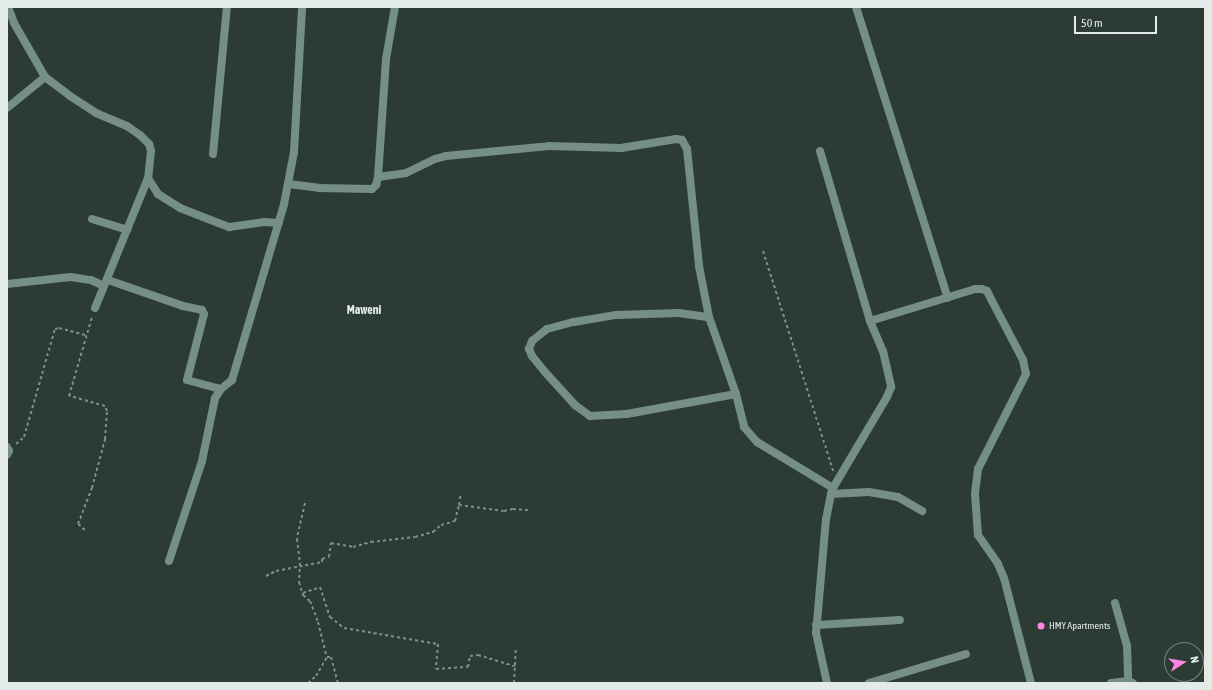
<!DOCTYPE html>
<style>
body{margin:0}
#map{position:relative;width:1212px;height:690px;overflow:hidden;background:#2d3b35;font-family:"Asap Condensed",sans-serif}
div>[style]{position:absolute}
.path>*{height:2px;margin-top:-1px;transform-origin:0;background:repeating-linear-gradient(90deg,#818d88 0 3px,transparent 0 6px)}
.street>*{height:8px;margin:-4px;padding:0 4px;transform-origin:4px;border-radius:4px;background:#758f84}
.dots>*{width:11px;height:11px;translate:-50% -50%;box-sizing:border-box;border:2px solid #2d3b35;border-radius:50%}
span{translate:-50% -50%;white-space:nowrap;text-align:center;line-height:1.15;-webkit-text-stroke:3px #2d3b35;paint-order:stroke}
.poi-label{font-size:10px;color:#e2ebe7}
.left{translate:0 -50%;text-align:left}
.quarter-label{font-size:12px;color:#e2ebe7;font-weight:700}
.frame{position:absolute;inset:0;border:8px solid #e2ebe7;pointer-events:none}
.north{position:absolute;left:1164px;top:642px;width:40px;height:40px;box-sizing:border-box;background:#2d3b35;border:1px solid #75817c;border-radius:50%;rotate:78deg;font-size:11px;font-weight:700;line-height:16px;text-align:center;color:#e2ebe7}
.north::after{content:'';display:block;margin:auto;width:14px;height:18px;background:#fe86e0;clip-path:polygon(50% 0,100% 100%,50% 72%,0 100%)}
.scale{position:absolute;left:1074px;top:16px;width:83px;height:18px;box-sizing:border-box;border:2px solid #e2ebe7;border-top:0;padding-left:5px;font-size:12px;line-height:14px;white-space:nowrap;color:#e2ebe7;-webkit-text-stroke:3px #2d3b35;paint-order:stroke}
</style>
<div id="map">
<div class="path">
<div style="left:763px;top:251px;width:231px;rotate:72.3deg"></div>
<div style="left:16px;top:444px;width:11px;rotate:-41deg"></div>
<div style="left:24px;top:437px;width:112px;rotate:-74deg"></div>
<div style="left:55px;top:329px;width:4px;rotate:-14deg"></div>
<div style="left:59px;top:328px;width:28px;rotate:15deg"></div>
<div style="left:305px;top:503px;width:37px;rotate:103deg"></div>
<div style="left:297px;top:539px;width:24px;rotate:83deg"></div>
<div style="left:300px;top:563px;width:19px;rotate:93deg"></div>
<div style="left:299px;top:582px;width:14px;rotate:73deg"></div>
<div style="left:303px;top:595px;width:9px;rotate:41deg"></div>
<div style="left:310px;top:601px;width:22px;rotate:69deg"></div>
<div style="left:318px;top:622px;width:36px;rotate:76deg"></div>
<div style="left:327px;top:657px;width:4px"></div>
<div style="left:331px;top:657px;width:27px;rotate:75deg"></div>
<div style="left:459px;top:505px;width:12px;rotate:-81deg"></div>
<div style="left:85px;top:530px;width:9px;rotate:-139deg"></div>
<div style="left:78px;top:524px;width:39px;rotate:-69deg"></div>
<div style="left:92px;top:488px;width:51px;rotate:-75.1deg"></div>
<div style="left:105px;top:439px;width:28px;rotate:-86deg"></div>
<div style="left:107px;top:411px;width:5px;rotate:-112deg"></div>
<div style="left:105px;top:406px;width:37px;rotate:-164deg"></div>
<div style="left:69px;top:396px;width:82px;rotate:-73.8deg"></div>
<div style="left:266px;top:576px;width:11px;rotate:-27deg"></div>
<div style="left:276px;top:571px;width:47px;rotate:-11.1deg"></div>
<div style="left:322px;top:562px;width:3px;rotate:-90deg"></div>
<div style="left:322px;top:559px;width:7px;rotate:-16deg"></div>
<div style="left:329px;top:557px;width:14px;rotate:-82deg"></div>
<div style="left:331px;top:543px;width:22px;rotate:10deg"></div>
<div style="left:353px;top:547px;width:19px;rotate:-16deg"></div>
<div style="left:371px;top:542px;width:44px;rotate:-6.5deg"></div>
<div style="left:415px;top:537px;width:19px;rotate:-16deg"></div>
<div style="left:433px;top:532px;width:11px;rotate:-41deg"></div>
<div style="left:441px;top:525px;width:15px;rotate:-16deg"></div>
<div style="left:455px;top:521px;width:16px;rotate:-76deg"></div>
<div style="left:459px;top:505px;width:45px;rotate:7.6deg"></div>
<div style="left:504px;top:511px;width:9px;rotate:-13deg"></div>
<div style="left:513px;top:509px;width:15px;rotate:4deg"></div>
<div style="left:303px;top:593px;width:18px;rotate:-19deg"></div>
<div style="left:320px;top:587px;width:32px;rotate:72deg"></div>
<div style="left:330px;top:617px;width:18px;rotate:38deg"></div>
<div style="left:344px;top:628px;width:95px;rotate:9.7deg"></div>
<div style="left:438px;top:644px;width:25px;rotate:95deg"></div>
<div style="left:436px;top:669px;width:32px;rotate:-4deg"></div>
<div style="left:468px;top:667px;width:11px;rotate:-80deg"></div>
<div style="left:470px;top:656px;width:8px;rotate:-7deg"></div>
<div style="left:478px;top:655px;width:39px;rotate:17deg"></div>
<div style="left:308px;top:683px;width:11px;rotate:-41deg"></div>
<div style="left:316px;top:676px;width:22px;rotate:-60deg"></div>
<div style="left:514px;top:683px;width:36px;rotate:-87deg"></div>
</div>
<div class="street">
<div style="left:8px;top:7px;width:17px;rotate:69deg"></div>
<div style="left:14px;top:23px;width:62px;rotate:60.1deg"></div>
<div style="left:856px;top:7px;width:305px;rotate:72.5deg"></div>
<div style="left:7px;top:108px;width:49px;rotate:-39.2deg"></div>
<div style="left:45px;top:77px;width:31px;rotate:37deg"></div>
<div style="left:70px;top:96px;width:31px;rotate:33deg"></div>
<div style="left:96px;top:113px;width:34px;rotate:23deg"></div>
<div style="left:127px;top:126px;width:16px;rotate:35deg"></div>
<div style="left:140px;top:135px;width:13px;rotate:45deg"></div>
<div style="left:149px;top:144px;width:7px;rotate:74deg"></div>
<div style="left:151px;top:151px;width:27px;rotate:96deg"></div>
<div style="left:148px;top:178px;width:19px;rotate:58deg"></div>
<div style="left:158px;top:194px;width:26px;rotate:32deg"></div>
<div style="left:180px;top:208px;width:53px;rotate:21.2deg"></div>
<div style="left:229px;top:227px;width:35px;rotate:-8deg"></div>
<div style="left:264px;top:222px;width:15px;rotate:4deg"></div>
<div style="left:820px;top:151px;width:177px;rotate:73.6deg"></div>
<div style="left:870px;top:321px;width:33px;rotate:67deg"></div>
<div style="left:883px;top:351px;width:37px;rotate:77deg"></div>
<div style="left:891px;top:387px;width:11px;rotate:112deg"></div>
<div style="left:887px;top:397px;width:106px;rotate:120.7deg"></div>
<div style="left:833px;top:488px;width:6px;rotate:108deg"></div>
<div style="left:831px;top:494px;width:25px;rotate:101deg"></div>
<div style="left:826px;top:519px;width:114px;rotate:95deg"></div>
<div style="left:816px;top:633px;width:51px;rotate:77.6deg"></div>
<div style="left:213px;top:154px;width:148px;rotate:-84.6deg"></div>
<div style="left:378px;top:177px;width:28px;rotate:-8deg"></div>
<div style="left:406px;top:173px;width:32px;rotate:-26deg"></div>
<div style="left:435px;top:159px;width:11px;rotate:-15deg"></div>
<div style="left:446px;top:156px;width:103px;rotate:-5.5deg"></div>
<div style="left:549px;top:146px;width:72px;rotate:1.6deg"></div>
<div style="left:621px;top:148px;width:56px;rotate:-9.3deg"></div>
<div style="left:676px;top:139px;width:6px;rotate:9deg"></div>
<div style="left:682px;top:140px;width:10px;rotate:61deg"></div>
<div style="left:687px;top:149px;width:118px;rotate:84.1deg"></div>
<div style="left:699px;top:266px;width:52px;rotate:78.9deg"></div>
<div style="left:288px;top:184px;width:31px;rotate:7deg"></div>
<div style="left:319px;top:188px;width:53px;rotate:1.1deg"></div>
<div style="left:372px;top:189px;width:6px;rotate:-45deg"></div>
<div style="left:376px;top:185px;width:8px;rotate:-76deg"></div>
<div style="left:378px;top:177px;width:118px;rotate:-86.1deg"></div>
<div style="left:386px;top:59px;width:53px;rotate:-80.2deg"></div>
<div style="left:92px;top:219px;width:37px;rotate:17deg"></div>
<div style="left:108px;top:280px;width:79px;rotate:19.1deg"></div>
<div style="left:183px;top:306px;width:19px;rotate:12deg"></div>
<div style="left:202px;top:310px;width:4px;rotate:63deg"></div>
<div style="left:204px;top:314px;width:68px;rotate:104.4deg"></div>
<div style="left:187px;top:380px;width:35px;rotate:15deg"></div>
<div style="left:7px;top:284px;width:64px;rotate:-6.2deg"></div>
<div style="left:71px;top:277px;width:20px;rotate:9deg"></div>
<div style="left:91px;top:280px;width:14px;rotate:25deg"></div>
<div style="left:95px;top:308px;width:140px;rotate:-67.8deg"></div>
<div style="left:870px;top:321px;width:110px;rotate:-16.9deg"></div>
<div style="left:975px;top:289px;width:7px"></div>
<div style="left:982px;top:289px;width:5px;rotate:22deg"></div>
<div style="left:987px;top:291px;width:9px;rotate:63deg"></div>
<div style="left:991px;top:299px;width:69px;rotate:62.3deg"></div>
<div style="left:1023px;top:360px;width:14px;rotate:78deg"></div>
<div style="left:1026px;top:374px;width:106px;rotate:116.8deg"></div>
<div style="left:978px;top:469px;width:25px;rotate:97deg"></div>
<div style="left:975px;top:494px;width:41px;rotate:85.8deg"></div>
<div style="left:978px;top:535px;width:35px;rotate:55deg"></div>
<div style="left:998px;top:564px;width:15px;rotate:67deg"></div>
<div style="left:1004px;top:578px;width:108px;rotate:75.6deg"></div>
<div style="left:736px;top:394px;width:111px;rotate:169.6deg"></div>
<div style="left:627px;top:414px;width:37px;rotate:177deg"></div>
<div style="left:590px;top:416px;width:19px;rotate:-144deg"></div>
<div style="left:575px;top:405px;width:45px;rotate:-132.3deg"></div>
<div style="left:545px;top:372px;width:21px;rotate:-129deg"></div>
<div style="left:532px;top:356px;width:8px;rotate:-113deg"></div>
<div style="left:529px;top:349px;width:9px;rotate:-69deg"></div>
<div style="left:532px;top:341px;width:19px;rotate:-39deg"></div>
<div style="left:547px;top:329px;width:28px;rotate:-15deg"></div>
<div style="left:574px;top:322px;width:43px;rotate:-9.5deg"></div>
<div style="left:616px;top:315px;width:63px;rotate:-1.8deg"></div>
<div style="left:679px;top:313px;width:30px;rotate:8deg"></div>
<div style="left:709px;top:317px;width:82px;rotate:70.7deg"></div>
<div style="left:736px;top:394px;width:34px;rotate:76deg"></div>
<div style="left:744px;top:427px;width:20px;rotate:49deg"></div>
<div style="left:757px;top:442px;width:89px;rotate:31.2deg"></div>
<div style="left:7px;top:447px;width:4px;rotate:63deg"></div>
<div style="left:9px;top:451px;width:4px;rotate:117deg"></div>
<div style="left:831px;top:494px;width:38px;rotate:-3deg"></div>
<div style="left:869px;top:492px;width:29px;rotate:10deg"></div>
<div style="left:898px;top:497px;width:28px;rotate:30deg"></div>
<div style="left:169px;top:561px;width:105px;rotate:-71.7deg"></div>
<div style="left:202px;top:461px;width:64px;rotate:-78.3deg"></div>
<div style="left:215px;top:398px;width:11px;rotate:-56deg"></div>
<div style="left:221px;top:389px;width:14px;rotate:-39deg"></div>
<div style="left:232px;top:380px;width:184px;rotate:-73.5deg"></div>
<div style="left:284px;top:204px;width:53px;rotate:-79.1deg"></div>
<div style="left:294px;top:152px;width:145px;rotate:-86.8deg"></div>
<div style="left:1115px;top:603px;width:45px;rotate:74.4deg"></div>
<div style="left:1127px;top:646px;width:35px;rotate:88deg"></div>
<div style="left:816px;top:625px;width:84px;rotate:-3.4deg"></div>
<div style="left:869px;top:683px;width:101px;rotate:-16.6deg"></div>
<div style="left:1111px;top:683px;width:17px;rotate:-7deg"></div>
<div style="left:1128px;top:681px;width:5px;rotate:22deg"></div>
</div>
<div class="dots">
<div style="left:1041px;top:626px;background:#fe86e0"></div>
</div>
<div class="poi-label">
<span class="left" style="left:1049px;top:626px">HMY Apartments</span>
</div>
<div class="quarter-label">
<span style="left:364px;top:311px">Maweni</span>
</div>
<div class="frame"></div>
<div class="north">N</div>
<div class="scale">50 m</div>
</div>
